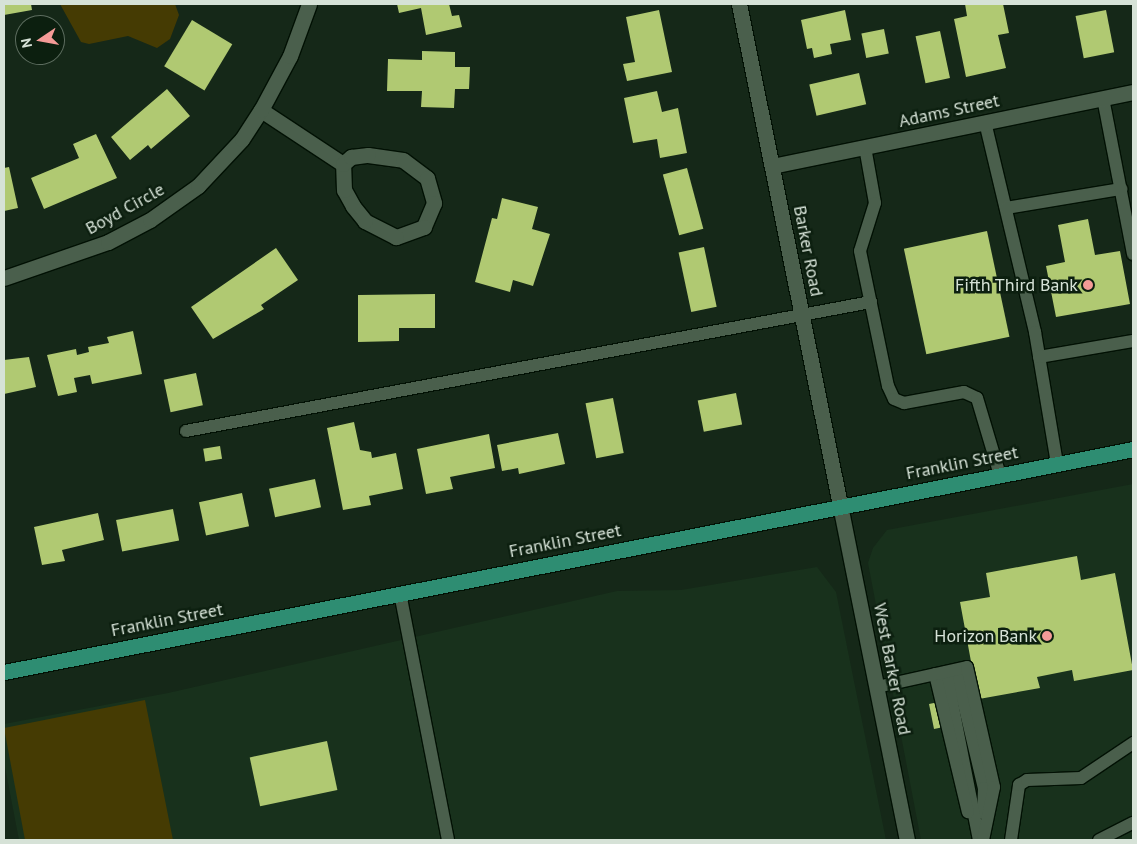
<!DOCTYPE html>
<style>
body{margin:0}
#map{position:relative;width:1137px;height:844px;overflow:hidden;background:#152818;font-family:"PT Sans",sans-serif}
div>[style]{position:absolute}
.built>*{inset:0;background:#18311c}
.green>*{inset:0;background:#453b03}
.building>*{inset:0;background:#b0c972;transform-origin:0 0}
.roads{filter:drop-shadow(1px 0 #021104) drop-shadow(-1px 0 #021104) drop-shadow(0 1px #021104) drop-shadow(0 -1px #021104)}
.service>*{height:12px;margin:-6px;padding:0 6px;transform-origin:6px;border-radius:6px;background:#4a5f4c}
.minor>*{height:15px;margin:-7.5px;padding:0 7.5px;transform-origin:7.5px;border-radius:7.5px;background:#4a5f4c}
.tertiary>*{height:15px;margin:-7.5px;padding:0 7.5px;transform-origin:7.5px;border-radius:7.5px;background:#4a5f4c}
.primary>*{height:15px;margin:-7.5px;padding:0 7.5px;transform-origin:7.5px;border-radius:7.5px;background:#2e8d72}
.dots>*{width:14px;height:14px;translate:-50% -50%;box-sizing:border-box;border:2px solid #0c1f0f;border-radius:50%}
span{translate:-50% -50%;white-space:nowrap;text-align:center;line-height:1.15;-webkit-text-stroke:5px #0c1f0f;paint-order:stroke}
.street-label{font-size:18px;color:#d6e2d7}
.poi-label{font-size:18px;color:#d6e2d7}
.right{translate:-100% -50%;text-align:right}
.frame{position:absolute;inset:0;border:5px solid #d6e2d7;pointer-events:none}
.north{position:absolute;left:15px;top:15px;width:50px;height:50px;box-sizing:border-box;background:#0c1f0f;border:1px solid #5d6d5f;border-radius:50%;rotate:258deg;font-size:14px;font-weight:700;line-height:20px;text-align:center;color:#d6e2d7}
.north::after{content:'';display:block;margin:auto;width:18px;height:22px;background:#f59b97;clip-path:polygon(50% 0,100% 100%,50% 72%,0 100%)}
</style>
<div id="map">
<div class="built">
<div style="clip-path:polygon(1133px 484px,1133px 840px,921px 840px,868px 563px,873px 548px,887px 530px)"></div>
<div style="clip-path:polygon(817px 567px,836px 592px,886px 840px,19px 840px,4px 762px,4px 724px,168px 693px,617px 591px,681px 590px)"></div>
</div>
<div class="green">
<div style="clip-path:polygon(60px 4px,175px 4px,179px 15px,170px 39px,157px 48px,128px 36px,89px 44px,81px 42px)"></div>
<div style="clip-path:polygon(145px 700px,173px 840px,25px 840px,4px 728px)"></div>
</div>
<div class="building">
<div style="clip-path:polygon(4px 4px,31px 4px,32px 10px,4px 15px)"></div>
<div style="clip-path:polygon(397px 4px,449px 4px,452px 16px,459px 15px,462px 27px,426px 35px,421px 8px,399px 13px)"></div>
<div style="clip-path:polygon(965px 4px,1003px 4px,1009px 33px,998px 35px,1006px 68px,966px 77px,954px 19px,967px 16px)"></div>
<div style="clip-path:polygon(659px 10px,672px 72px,627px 81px,623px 64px,635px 62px,626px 17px)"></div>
<div style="clip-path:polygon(845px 10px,851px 40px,830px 44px,832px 54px,814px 58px,812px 48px,807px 49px,801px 20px)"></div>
<div style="left:1106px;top:10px;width:43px;height:31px;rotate:79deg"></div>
<div style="left:192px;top:20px;width:47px;height:54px;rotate:31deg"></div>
<div style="left:884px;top:29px;width:25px;height:23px;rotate:79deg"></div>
<div style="left:940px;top:31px;width:48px;height:25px;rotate:78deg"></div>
<div style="clip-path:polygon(422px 51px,455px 52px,455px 67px,470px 67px,469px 89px,455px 89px,454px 108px,421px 107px,422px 91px,387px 91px,388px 59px,422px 60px)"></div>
<div style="left:859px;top:73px;width:32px;height:51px;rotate:77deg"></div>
<div style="clip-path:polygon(167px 89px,190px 116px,151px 149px,148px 145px,130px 160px,111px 137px)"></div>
<div style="clip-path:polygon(657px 91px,662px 112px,678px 108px,687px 153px,660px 158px,657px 139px,633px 143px,624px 98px)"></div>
<div style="clip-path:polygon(96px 134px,117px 178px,44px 209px,31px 178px,79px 158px,73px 144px)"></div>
<div style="clip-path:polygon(9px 167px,18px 208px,4px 211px,4px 168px)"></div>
<div style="left:687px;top:168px;width:63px;height:25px;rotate:75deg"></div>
<div style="clip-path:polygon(502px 198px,538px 207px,532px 229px,550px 234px,533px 286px,513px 280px,510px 292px,475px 282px,492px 218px,497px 219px)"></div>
<div style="clip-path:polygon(1088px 219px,1095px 255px,1120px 251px,1130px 304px,1056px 317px,1046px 266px,1065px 262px,1058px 225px)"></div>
<div style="left:987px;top:231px;width:108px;height:85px;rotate:78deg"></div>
<div style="left:704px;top:247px;width:61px;height:26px;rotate:78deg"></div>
<div style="clip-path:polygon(276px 248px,298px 280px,261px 305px,264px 309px,213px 339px,191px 307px)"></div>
<div style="clip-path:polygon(435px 294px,435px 328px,399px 328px,399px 341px,358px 342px,358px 295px)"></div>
<div style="clip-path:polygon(133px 331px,142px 374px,92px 384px,90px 375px,74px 378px,77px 392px,58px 396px,47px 355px,76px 349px,77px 355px,89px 352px,88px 347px,109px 343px,107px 337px)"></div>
<div style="clip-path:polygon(29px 357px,36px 387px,4px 394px,4px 360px)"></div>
<div style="left:196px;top:373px;width:33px;height:33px;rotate:78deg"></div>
<div style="left:736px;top:393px;width:32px;height:39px;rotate:79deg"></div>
<div style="left:613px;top:398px;width:56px;height:28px;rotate:79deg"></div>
<div style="clip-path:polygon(354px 422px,360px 450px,371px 452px,372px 458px,396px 453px,403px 489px,369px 496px,371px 505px,343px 510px,327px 428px)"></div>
<div style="clip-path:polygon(558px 433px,565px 464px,519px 474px,518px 468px,502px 471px,497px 445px)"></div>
<div style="clip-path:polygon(489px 434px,495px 468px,450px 477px,453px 489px,426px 494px,417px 449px)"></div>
<div style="left:220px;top:446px;width:13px;height:17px;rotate:81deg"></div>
<div style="left:315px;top:479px;width:29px;height:47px;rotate:78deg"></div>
<div style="left:242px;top:493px;width:34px;height:44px;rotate:78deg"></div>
<div style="left:173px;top:509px;width:32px;height:58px;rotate:79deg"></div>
<div style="clip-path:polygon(98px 513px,104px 540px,62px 550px,65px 561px,42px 565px,34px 527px)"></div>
<div style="clip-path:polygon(1077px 556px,1081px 580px,1115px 573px,1133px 670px,1074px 681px,1072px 670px,1037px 677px,1040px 688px,979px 699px,983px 719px,934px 729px,929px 704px,977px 694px,960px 602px,990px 597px,986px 573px)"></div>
<div style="left:327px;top:741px;width:50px;height:79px;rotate:78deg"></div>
</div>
<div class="roads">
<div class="service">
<div style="left:1103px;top:98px;width:159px;rotate:79.1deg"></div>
<div style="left:985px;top:122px;width:216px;rotate:76.6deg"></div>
<div style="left:1035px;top:332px;width:134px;rotate:80.5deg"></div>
<div style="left:865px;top:147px;width:57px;rotate:79.9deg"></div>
<div style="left:875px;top:203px;width:50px;rotate:107.4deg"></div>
<div style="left:860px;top:251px;width:138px;rotate:78.3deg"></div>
<div style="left:888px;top:386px;width:14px;rotate:65deg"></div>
<div style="left:894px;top:399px;width:11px;rotate:22deg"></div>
<div style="left:904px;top:403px;width:61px;rotate:-10.4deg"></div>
<div style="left:964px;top:392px;width:14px;rotate:25deg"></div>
<div style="left:977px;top:398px;width:80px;rotate:73.4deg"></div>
<div style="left:1006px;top:208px;width:117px;rotate:-9.4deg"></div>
<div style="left:1039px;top:357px;width:95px;rotate:-9.7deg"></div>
<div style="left:186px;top:431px;width:697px;rotate:-10.67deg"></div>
<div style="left:400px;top:593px;width:252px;rotate:79deg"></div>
<div style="left:956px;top:670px;width:121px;rotate:76.7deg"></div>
<div style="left:984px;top:788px;width:25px;rotate:92deg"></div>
<div style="left:946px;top:672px;width:171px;rotate:78.9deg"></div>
<div style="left:935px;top:674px;width:142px;rotate:76.6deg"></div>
<div style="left:877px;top:687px;width:92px;rotate:-12.5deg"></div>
<div style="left:967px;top:667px;width:123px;rotate:77.3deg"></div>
<div style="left:994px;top:787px;width:54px;rotate:101.7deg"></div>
<div style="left:1011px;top:840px;width:56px;rotate:-81.7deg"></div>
<div style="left:1019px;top:785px;width:9px;rotate:-32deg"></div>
<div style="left:1027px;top:780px;width:54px;rotate:-2.1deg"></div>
<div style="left:1081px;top:778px;width:63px;rotate:-33.9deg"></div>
<div style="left:1099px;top:840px;width:38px;rotate:-27deg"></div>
</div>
<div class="minor">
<div style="left:261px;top:110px;width:98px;rotate:33.4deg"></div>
<div style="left:368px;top:155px;width:35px;rotate:8deg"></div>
<div style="left:403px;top:160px;width:30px;rotate:37deg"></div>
<div style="left:427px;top:178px;width:26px;rotate:74deg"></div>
<div style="left:434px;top:203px;width:26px;rotate:113deg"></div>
<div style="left:424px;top:227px;width:30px;rotate:160deg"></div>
<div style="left:396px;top:237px;width:35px;rotate:-153deg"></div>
<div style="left:365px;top:221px;width:19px;rotate:-129deg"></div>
<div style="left:353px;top:206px;width:18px;rotate:-119deg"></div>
<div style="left:344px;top:190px;width:26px;rotate:-92deg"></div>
<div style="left:343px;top:164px;width:11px;rotate:-41deg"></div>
<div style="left:351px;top:157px;width:17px;rotate:-7deg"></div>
<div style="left:772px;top:166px;width:369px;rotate:-11.6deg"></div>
<div style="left:4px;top:278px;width:110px;rotate:-19.1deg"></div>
<div style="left:108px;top:242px;width:47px;rotate:-27.6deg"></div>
<div style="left:150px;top:220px;width:59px;rotate:-35.3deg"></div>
<div style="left:198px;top:186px;width:64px;rotate:-46.9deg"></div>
<div style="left:242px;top:139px;width:35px;rotate:-57deg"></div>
<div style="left:261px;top:110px;width:61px;rotate:-61.8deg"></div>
<div style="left:290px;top:56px;width:55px;rotate:-69.9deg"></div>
<div style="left:840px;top:505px;width:342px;rotate:78.7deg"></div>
</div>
<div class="tertiary">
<div style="left:739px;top:4px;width:511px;rotate:78.6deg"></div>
</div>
<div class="primary">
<div style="left:4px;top:672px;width:1151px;rotate:-11.17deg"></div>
</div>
</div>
<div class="dots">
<div style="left:1088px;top:285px;background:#f59b97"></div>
<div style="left:1047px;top:636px;background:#f59b97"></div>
</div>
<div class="street-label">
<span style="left:949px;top:111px;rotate:-12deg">Adams Street</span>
<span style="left:125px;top:209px;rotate:-29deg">Boyd Circle</span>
<span style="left:808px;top:251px;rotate:79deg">Barker Road</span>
<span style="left:962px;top:463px;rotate:-11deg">Franklin Street</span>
<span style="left:565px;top:541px;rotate:-11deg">Franklin Street</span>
<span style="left:167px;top:620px;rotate:-11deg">Franklin Street</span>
<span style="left:892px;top:669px;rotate:79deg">West Barker Road</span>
</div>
<div class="poi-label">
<span class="right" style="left:1078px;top:285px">Fifth Third Bank</span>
<span class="right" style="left:1037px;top:636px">Horizon Bank</span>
</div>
<div class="frame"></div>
<div class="north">N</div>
</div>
